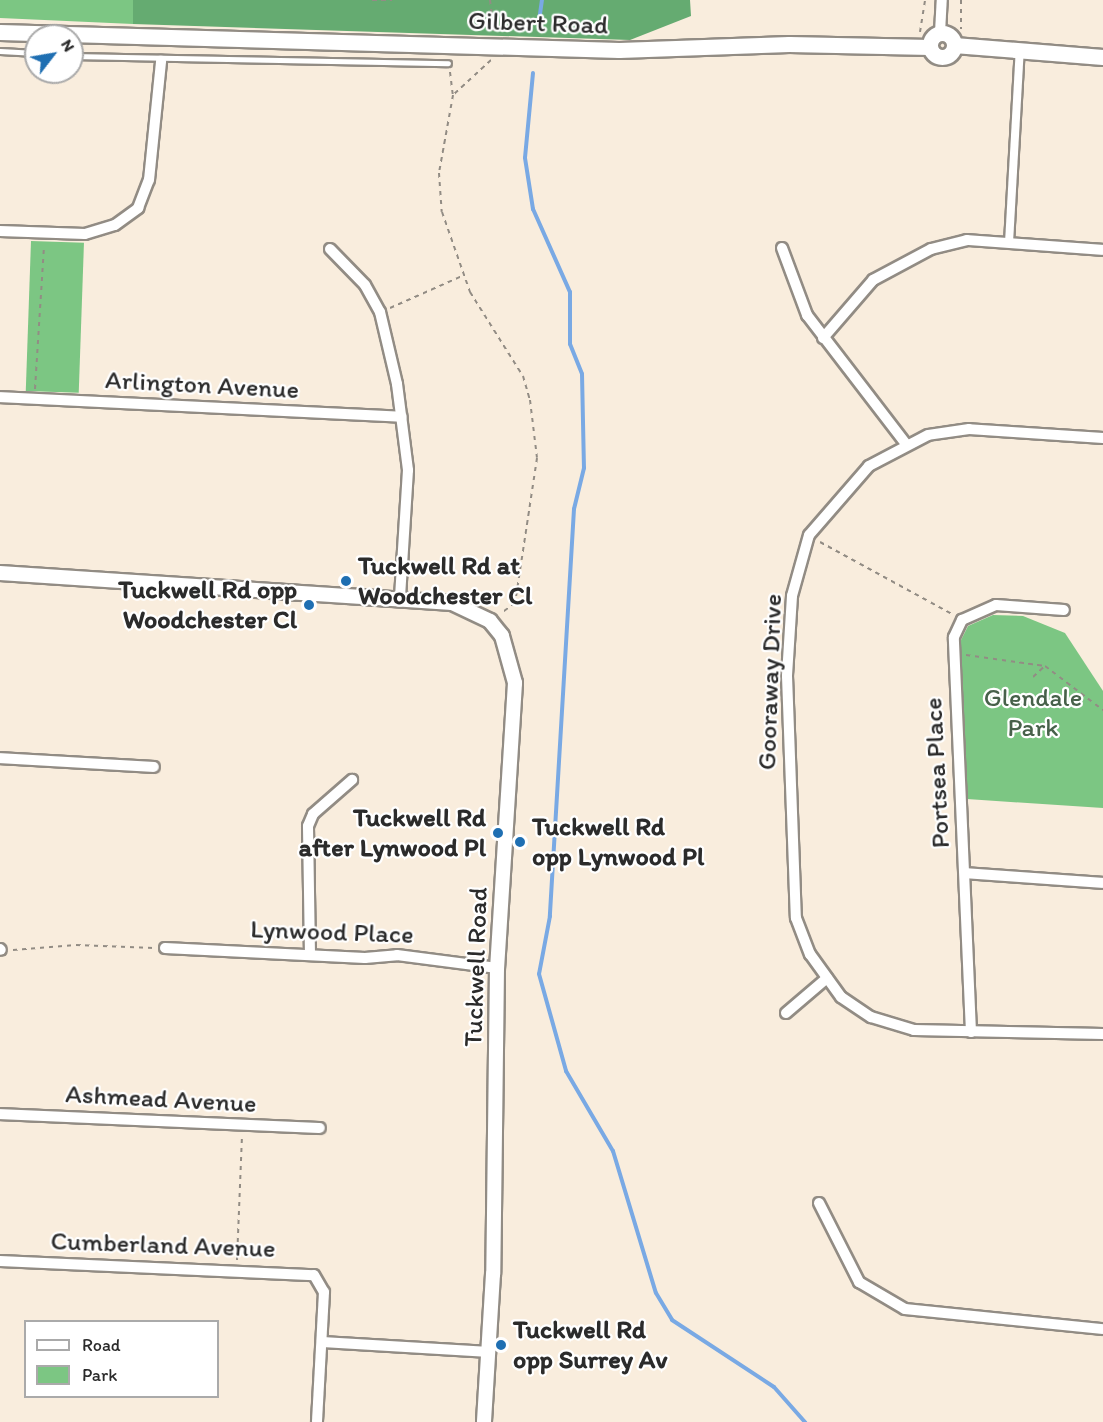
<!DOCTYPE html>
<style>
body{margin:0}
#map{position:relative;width:1103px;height:1422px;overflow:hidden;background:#f9eddd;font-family:Itim,sans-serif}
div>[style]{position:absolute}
.green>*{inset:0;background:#7cc683;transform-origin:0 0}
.forest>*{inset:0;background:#65ab71}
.stream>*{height:4px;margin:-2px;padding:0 2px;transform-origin:2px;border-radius:2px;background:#79a9e4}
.path>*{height:2px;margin-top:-1px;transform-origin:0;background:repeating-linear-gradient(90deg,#928c84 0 4.5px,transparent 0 9px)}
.roads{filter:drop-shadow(2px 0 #928c84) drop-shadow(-2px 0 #928c84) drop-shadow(0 2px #928c84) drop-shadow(0 -2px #928c84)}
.service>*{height:5px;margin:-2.5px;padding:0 2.5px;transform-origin:2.5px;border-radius:2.5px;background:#fff}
.pedestrian>*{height:8px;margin:-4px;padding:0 4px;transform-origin:4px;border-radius:4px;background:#fff}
.minor>*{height:10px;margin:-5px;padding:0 5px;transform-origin:5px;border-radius:5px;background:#fff}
.tertiary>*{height:14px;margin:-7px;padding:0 7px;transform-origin:7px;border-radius:7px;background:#fff}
.secondary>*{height:15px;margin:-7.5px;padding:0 7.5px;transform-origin:7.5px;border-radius:7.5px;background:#fff}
.secondary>.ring{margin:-7.5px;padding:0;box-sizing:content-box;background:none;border:15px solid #fff;border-radius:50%}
.dots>*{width:16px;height:16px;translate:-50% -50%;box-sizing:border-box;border:3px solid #fff;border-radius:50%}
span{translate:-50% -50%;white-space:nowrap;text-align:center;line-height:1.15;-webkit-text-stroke:4.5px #fff;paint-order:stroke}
.street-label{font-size:26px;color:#2b2b2b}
.poi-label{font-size:26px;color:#2b2b2b;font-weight:700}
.left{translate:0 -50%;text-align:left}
.right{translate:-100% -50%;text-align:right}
.park-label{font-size:26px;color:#47614a}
.legend{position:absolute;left:24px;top:1320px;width:195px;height:78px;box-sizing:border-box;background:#fff;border:2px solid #aaa;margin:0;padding:8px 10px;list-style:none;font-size:18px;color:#2b2b2b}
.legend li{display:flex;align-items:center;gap:12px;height:30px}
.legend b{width:30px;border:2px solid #aaa}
.north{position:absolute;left:24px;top:24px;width:60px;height:60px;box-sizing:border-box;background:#fff;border:2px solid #aaa;border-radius:50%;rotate:59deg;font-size:16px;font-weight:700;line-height:24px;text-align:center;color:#2b2b2b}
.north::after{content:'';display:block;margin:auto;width:21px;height:27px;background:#1f6fb2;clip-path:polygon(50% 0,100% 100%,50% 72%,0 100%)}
</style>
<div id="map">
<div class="green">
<div style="clip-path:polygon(0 0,133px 0,133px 24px,0 18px)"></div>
<div style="left:31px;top:241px;width:53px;height:150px;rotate:2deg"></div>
<div style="clip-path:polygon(993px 615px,1023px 616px,1065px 633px,1103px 691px,1103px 808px,967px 799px,960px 642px,968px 626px)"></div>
</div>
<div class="forest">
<div style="clip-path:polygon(133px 0,690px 0,691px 16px,630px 40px,133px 24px)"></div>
</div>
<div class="stream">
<div style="left:539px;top:21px;width:21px;rotate:-82deg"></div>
<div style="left:533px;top:73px;width:85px;rotate:95.4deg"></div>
<div style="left:525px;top:158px;width:52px;rotate:81.1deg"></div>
<div style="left:533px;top:209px;width:91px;rotate:66deg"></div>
<div style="left:570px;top:292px;width:52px;rotate:90deg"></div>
<div style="left:570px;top:344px;width:32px;rotate:68deg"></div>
<div style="left:582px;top:374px;width:94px;rotate:88.8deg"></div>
<div style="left:584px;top:468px;width:42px;rotate:103.7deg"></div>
<div style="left:574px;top:509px;width:408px;rotate:93.4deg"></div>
<div style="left:550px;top:916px;width:59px;rotate:100.7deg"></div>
<div style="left:539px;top:974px;width:101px;rotate:74.4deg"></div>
<div style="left:566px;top:1071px;width:93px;rotate:59.6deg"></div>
<div style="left:613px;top:1151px;width:148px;rotate:73.2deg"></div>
<div style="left:656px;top:1293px;width:31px;rotate:59deg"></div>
<div style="left:672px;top:1320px;width:122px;rotate:33.3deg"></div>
<div style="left:774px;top:1387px;width:47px;rotate:48.5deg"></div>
</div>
<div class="path">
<div style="left:372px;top:0;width:20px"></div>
<div style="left:490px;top:0;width:32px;rotate:83deg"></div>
<div style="left:961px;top:0;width:29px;rotate:90deg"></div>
<div style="left:920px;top:32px;width:32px;rotate:-81deg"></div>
<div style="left:491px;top:60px;width:52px;rotate:137.4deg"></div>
<div style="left:453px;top:95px;width:79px;rotate:100.2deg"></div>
<div style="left:439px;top:173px;width:39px;rotate:86deg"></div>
<div style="left:442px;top:212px;width:85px;rotate:70.7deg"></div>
<div style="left:470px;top:292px;width:99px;rotate:57.8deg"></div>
<div style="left:523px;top:376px;width:25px;rotate:74deg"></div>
<div style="left:530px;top:400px;width:58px;rotate:83.1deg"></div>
<div style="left:537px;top:458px;width:147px;rotate:98.6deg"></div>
<div style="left:515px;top:603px;width:17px;rotate:144deg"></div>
<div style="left:450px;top:72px;width:23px;rotate:83deg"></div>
<div style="left:390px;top:308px;width:81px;rotate:-24deg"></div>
<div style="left:35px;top:389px;width:144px;rotate:-86.4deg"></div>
<div style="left:820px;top:542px;width:150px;rotate:28.6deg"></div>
<div style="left:966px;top:655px;width:80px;rotate:7.9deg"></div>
<div style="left:1045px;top:666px;width:73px;rotate:37.2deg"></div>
<div style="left:1033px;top:677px;width:16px;rotate:-43deg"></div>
<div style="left:13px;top:950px;width:63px;rotate:-4.5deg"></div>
<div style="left:76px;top:945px;width:78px;rotate:2.2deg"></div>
<div style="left:237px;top:1260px;width:123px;rotate:-87.7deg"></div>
</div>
<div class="roads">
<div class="service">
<div style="left:0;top:51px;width:36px;rotate:3deg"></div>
<div style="left:72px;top:56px;width:376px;rotate:1.1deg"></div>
</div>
<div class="pedestrian">
<div style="left:1009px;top:243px;width:194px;rotate:-86.8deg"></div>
</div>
<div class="minor">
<div style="left:940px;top:33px;width:33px;rotate:-87deg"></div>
<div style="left:0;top:231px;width:85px;rotate:2deg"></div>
<div style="left:85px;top:234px;width:31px;rotate:-17deg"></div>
<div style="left:115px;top:225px;width:29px;rotate:-36deg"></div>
<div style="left:138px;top:208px;width:30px;rotate:-69deg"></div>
<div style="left:149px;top:180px;width:120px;rotate:-84.2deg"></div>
<div style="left:782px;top:248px;width:72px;rotate:69.5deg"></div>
<div style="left:807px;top:315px;width:163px;rotate:52.5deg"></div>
<div style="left:330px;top:249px;width:50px;rotate:45.8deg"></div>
<div style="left:365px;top:285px;width:31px;rotate:61deg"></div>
<div style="left:380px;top:312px;width:74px;rotate:76.7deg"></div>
<div style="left:397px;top:384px;width:87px;rotate:82.7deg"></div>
<div style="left:408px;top:470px;width:128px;rotate:93.6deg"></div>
<div style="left:823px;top:338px;width:77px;rotate:-49.2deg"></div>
<div style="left:873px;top:280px;width:66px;rotate:-28.1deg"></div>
<div style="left:931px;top:249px;width:37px;rotate:-14deg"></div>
<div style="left:967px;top:240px;width:136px;rotate:4.2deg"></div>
<div style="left:0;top:397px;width:402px;rotate:2.8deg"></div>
<div style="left:1103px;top:438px;width:134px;rotate:-176.2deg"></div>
<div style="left:969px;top:429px;width:41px;rotate:171.7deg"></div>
<div style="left:928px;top:435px;width:67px;rotate:152.3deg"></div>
<div style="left:869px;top:466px;width:91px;rotate:131deg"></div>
<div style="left:809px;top:535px;width:63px;rotate:105.6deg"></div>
<div style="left:792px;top:596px;width:80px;rotate:93.6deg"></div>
<div style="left:787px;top:676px;width:242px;rotate:87.9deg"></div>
<div style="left:796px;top:918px;width:39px;rotate:69deg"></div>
<div style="left:810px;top:954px;width:53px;rotate:54.2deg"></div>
<div style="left:841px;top:997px;width:36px;rotate:34deg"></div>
<div style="left:871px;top:1017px;width:45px;rotate:16.8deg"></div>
<div style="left:914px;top:1030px;width:189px;rotate:1.2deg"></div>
<div style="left:0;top:758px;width:154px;rotate:3.3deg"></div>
<div style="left:965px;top:873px;width:138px;rotate:4.1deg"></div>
<div style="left:165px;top:948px;width:200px;rotate:2.9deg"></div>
<div style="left:365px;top:958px;width:32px;rotate:-5deg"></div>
<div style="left:397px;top:955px;width:101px;rotate:7.4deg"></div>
<div style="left:0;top:949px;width:1px;rotate:45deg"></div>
<div style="left:310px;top:955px;width:129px;rotate:-90.9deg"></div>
<div style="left:308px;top:826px;width:13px;rotate:-67deg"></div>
<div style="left:313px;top:814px;width:52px;rotate:-41.1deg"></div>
<div style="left:786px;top:1013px;width:54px;rotate:-40.5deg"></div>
<div style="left:971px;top:1032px;width:395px;rotate:-92.5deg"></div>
<div style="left:954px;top:637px;width:19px;rotate:-65deg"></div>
<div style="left:962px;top:620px;width:37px;rotate:-24deg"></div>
<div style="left:996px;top:605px;width:68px;rotate:4.2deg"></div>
<div style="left:0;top:1114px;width:320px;rotate:2.5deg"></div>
<div style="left:819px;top:1203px;width:89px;rotate:63.1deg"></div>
<div style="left:859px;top:1282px;width:53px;rotate:30.4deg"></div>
<div style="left:905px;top:1309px;width:199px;rotate:5.8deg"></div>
<div style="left:0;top:1261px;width:314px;rotate:2.6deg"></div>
<div style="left:314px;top:1275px;width:20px;rotate:60deg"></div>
<div style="left:324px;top:1292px;width:130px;rotate:93.1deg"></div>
<div style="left:323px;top:1342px;width:166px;rotate:3.4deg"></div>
</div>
<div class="tertiary">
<div style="left:0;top:573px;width:453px;rotate:3.8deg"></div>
<div style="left:452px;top:603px;width:42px;rotate:25.3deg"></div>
<div style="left:490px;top:621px;width:19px;rotate:51deg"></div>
<div style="left:502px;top:636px;width:49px;rotate:74.5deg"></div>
<div style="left:515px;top:683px;width:286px;rotate:93.6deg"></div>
<div style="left:497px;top:968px;width:306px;rotate:90.7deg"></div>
<div style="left:493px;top:1274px;width:148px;rotate:93.5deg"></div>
</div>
<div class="secondary">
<div style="left:0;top:32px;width:619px;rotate:1.67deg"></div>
<div style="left:619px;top:50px;width:170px;rotate:-2deg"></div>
<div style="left:789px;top:44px;width:141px;rotate:1.2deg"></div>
<div class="ring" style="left:930px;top:33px;width:9px;height:9px"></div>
<div style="left:954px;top:45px;width:149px;rotate:4.6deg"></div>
</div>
</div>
<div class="dots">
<div style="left:346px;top:581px;background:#1f6fb2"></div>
<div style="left:309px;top:605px;background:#1f6fb2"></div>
<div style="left:498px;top:833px;background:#1f6fb2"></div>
<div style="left:520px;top:842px;background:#1f6fb2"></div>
<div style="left:501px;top:1345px;background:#1f6fb2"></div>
</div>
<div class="street-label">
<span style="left:538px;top:23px;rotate:2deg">Gilbert Road</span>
<span style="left:202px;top:385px;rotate:3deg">Arlington Avenue</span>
<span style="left:770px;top:682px;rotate:-88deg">Gooraway Drive</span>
<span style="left:937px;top:773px;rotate:-93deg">Portsea Place</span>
<span style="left:332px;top:932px;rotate:2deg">Lynwood Place</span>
<span style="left:476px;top:967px;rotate:-88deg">Tuckwell Road</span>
<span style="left:161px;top:1099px;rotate:3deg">Ashmead Avenue</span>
<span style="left:163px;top:1245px;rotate:2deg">Cumberland Avenue</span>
</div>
<div class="poi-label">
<span class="left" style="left:358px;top:581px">Tuckwell Rd at<br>Woodchester Cl</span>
<span class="right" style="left:297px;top:605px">Tuckwell Rd opp<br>Woodchester Cl</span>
<span class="right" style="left:486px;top:833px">Tuckwell Rd<br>after Lynwood Pl</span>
<span class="left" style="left:532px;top:842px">Tuckwell Rd<br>opp Lynwood Pl</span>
<span class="left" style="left:513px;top:1345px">Tuckwell Rd<br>opp Surrey Av</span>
</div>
<div class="park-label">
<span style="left:1033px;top:713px">Glendale<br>Park</span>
</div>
<ul class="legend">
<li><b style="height:8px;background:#fff"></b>Road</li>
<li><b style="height:16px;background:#7cc683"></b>Park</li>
</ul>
<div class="north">N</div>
</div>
